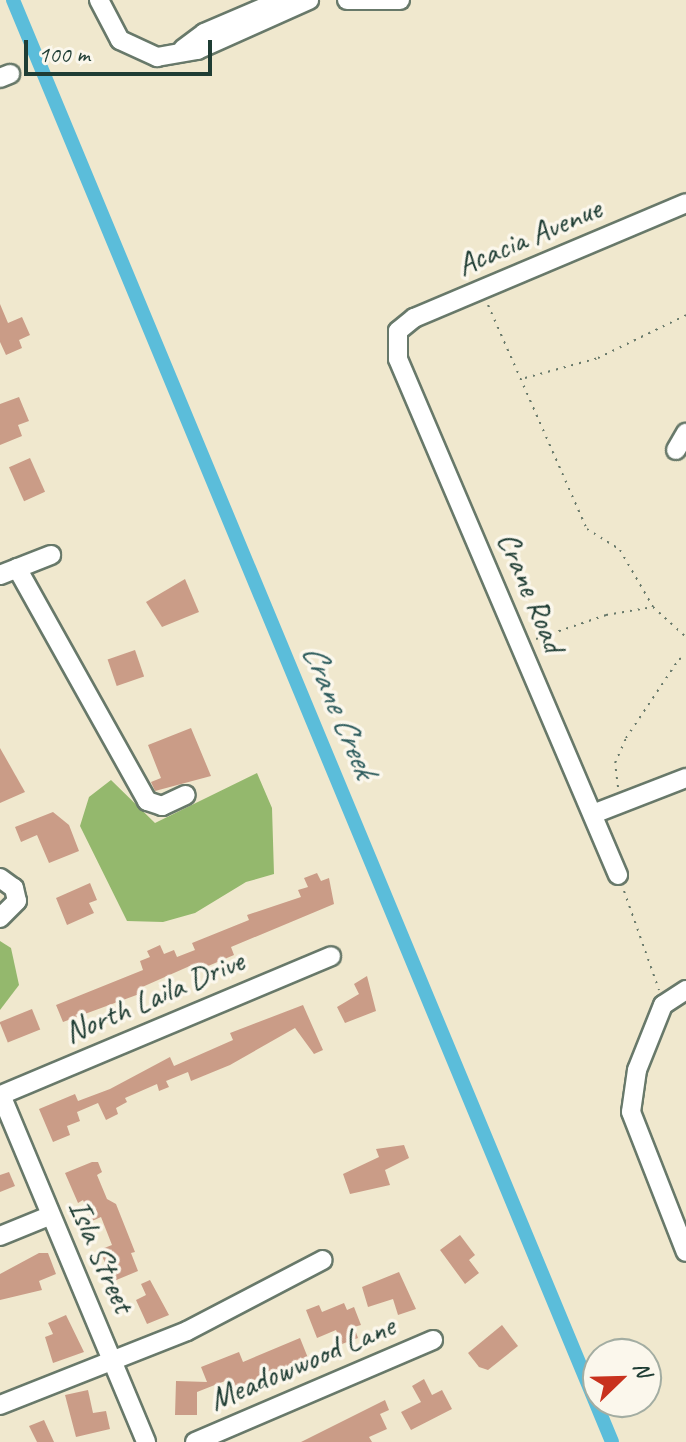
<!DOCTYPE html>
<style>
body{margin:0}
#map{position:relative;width:686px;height:1442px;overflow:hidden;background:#f0e8ce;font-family:Caveat,sans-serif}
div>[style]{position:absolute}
.forest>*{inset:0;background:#94b86d}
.canal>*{height:14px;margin:-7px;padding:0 7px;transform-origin:7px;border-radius:7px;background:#5bbdda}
.building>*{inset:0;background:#ca9c87;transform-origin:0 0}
.path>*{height:2px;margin-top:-1px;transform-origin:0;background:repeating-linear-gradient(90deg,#68796a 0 2px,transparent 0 8px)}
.roads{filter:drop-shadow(2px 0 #68796a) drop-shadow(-2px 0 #68796a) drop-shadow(0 2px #68796a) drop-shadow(0 -2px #68796a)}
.minor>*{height:18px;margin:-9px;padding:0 9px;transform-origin:9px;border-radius:9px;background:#fff}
span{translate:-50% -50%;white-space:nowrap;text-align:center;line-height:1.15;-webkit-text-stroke:7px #fbf7ec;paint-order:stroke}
.street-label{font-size:32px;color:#1f3d34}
.water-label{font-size:34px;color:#2e5d5e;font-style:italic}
.north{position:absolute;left:582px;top:1338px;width:80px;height:80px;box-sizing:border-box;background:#fbf7ec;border:2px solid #a3ada2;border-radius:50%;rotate:67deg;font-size:22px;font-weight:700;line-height:32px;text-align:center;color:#1f3d34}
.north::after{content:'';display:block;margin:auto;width:28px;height:36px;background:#c8321e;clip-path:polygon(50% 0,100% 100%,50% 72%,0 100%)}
.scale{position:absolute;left:24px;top:40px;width:188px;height:36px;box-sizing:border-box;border:4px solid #1f3d34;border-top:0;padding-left:10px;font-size:24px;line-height:28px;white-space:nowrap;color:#1f3d34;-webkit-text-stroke:6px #fbf7ec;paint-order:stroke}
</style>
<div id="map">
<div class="forest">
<div style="clip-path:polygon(257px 773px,272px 808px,274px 874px,246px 882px,195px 913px,163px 922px,127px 921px,80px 826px,89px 797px,111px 780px,155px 823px)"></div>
<div style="clip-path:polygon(0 941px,11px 948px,19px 985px,0 1010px)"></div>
</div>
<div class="canal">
<div style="left:13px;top:0;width:1561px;rotate:67.44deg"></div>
</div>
<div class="building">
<div style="clip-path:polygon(0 304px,8px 323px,22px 317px,30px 335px,19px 340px,22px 348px,6px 355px,0 342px)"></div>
<div style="clip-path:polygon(19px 397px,29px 421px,18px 425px,22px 436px,0 445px,0 404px)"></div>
<div style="left:30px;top:458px;width:37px;height:23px;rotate:66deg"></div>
<div style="clip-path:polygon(185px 579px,199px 612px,162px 627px,146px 602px)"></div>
<div style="left:135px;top:650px;width:28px;height:29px;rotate:71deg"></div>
<div style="clip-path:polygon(191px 728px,211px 776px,155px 791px,151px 782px,161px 778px,148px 745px)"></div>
<div style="clip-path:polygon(0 748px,25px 792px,0 803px)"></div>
<div style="clip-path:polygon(53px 812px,69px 825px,79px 851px,49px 863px,37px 835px,21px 842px,15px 827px)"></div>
<div style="clip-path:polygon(317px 873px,321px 881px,329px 878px,334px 904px,231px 947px,234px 955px,194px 972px,192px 965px,140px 988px,142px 993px,63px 1022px,56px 1005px,143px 970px,140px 961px,150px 957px,147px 951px,160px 945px,164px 954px,174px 950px,177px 957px,195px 950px,192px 943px,249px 920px,247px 915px,301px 897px,298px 890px,308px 887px,304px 878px)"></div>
<div style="clip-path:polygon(90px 883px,97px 900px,89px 903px,94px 913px,67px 925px,56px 898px)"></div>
<div style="clip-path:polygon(367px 976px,376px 1011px,345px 1023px,337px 1007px,359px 994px,354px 984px)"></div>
<div style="clip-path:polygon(303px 1005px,323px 1050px,314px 1054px,295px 1028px,230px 1065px,191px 1081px,188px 1072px,166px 1081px,169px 1087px,159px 1091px,157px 1084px,125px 1098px,127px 1102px,116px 1108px,118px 1114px,106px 1120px,98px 1103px,77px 1112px,80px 1121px,67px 1126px,70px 1135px,53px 1142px,39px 1109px,75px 1094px,78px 1101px,110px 1089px,170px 1057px,174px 1066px,233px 1040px,230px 1033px)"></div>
<div style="left:32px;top:1009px;width:22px;height:35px;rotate:68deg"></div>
<div style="clip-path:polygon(404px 1145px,409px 1158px,385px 1170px,390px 1185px,350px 1194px,343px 1174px,379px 1157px,376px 1149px)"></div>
<div style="clip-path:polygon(92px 1162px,98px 1162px,102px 1172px,97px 1175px,107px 1199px,116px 1204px,135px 1252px,131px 1253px,138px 1271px,114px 1281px,99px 1250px,112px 1245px,101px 1217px,92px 1221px,83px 1200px,78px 1203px,65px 1173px)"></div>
<div style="clip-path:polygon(9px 1172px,15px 1186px,0 1192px,0 1175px)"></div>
<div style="clip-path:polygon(460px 1235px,475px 1255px,469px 1260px,479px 1273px,465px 1284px,440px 1250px)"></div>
<div style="clip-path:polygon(39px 1253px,48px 1253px,56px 1274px,39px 1281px,42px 1290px,0 1300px,0 1274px)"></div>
<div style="clip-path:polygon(399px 1272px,416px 1309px,398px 1315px,393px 1299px,368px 1307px,362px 1287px)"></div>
<div style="clip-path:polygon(150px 1280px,169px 1315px,147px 1324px,136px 1300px,146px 1295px,141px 1284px)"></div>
<div style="clip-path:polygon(344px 1303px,347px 1310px,354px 1307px,361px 1325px,354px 1327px,358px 1338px,342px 1344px,336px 1330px,317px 1338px,306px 1310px,319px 1305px,322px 1312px)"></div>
<div style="clip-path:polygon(66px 1315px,84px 1352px,53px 1363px,45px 1337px,53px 1334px,48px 1323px)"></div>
<div style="clip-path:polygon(502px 1325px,518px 1346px,488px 1370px,479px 1367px,468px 1353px)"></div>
<div style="clip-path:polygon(300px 1338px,308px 1358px,233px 1389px,230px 1379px,197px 1392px,197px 1415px,175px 1415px,176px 1381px,207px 1382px,201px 1367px,239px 1352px,243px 1362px)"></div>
<div style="clip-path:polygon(424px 1379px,432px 1395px,442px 1390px,452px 1409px,411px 1430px,401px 1412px,421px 1402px,412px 1386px)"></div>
<div style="clip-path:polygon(88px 1390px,93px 1413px,106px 1411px,110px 1429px,76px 1437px,65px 1395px)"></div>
<div style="clip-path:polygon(385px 1400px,389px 1410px,380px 1414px,387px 1429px,369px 1437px,372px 1442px,301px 1442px)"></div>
<div style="clip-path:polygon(44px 1420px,54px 1442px,37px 1442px,29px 1426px)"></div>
</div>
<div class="path">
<div style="left:488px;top:305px;width:245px;rotate:66.2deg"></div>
<div style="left:587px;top:529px;width:39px;rotate:32deg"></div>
<div style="left:620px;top:550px;width:66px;rotate:59.9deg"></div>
<div style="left:525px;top:378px;width:76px;rotate:-15.3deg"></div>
<div style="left:598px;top:358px;width:98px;rotate:-26deg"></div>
<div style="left:536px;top:639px;width:74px;rotate:-18.9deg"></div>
<div style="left:606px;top:615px;width:48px;rotate:-9.7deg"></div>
<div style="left:653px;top:607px;width:45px;rotate:42.3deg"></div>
<div style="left:618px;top:787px;width:24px;rotate:-97deg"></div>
<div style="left:615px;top:763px;width:27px;rotate:-66deg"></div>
<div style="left:626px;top:738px;width:95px;rotate:-56.1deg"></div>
<div style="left:679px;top:659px;width:7px;rotate:-8deg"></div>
<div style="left:624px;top:891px;width:105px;rotate:70.5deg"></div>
</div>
<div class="roads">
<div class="minor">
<div style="left:99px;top:0;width:45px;rotate:62.3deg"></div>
<div style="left:120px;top:40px;width:41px;rotate:24.7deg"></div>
<div style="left:157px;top:57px;width:41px;rotate:-9.9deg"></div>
<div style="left:197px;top:50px;width:123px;rotate:-24.1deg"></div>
<div style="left:347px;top:0;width:53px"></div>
<div style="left:183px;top:49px;width:26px;rotate:-37deg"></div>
<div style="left:204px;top:33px;width:84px;rotate:-23.2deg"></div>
<div style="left:0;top:78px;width:11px;rotate:-22deg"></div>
<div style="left:676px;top:450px;width:20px;rotate:-60deg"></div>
<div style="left:17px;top:568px;width:267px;rotate:60.8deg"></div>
<div style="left:147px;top:801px;width:16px;rotate:18deg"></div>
<div style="left:162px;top:806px;width:26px;rotate:-25deg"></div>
<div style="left:0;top:575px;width:55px;rotate:-21.4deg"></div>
<div style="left:593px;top:814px;width:100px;rotate:-21.2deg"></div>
<div style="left:618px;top:875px;width:561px;rotate:-113.09deg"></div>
<div style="left:398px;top:359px;width:28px;rotate:-90deg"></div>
<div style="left:398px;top:331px;width:21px;rotate:-39deg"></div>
<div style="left:414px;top:318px;width:295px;rotate:-22.9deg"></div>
<div style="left:0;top:878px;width:17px;rotate:36deg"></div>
<div style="left:14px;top:888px;width:13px;rotate:77deg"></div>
<div style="left:17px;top:901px;width:24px;rotate:135deg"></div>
<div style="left:686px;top:990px;width:27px;rotate:147deg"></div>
<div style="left:663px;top:1005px;width:70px;rotate:111.8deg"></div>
<div style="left:637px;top:1070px;width:42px;rotate:98.1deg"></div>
<div style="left:631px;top:1112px;width:150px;rotate:68.6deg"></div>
<div style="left:1px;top:1095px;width:376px;rotate:67.3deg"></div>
<div style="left:1px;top:1095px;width:358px;rotate:-22.8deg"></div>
<div style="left:0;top:1236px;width:53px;rotate:-22.2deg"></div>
<div style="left:0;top:1405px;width:201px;rotate:-21.6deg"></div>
<div style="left:187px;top:1331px;width:153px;rotate:-27.6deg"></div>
<div style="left:195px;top:1442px;width:259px;rotate:-23.2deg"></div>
</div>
</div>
<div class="street-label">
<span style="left:529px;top:237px;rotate:-23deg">Acacia Avenue</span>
<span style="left:531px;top:592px;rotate:67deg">Crane Road</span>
<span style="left:154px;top:997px;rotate:-23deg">North Laila Drive</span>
<span style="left:101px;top:1256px;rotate:66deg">Isla Street</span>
<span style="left:302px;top:1363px;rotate:-23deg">Meadowwood Lane</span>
</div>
<div class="water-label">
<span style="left:340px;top:710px;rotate:67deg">Crane Creek</span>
</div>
<div class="north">N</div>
<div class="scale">100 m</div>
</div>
